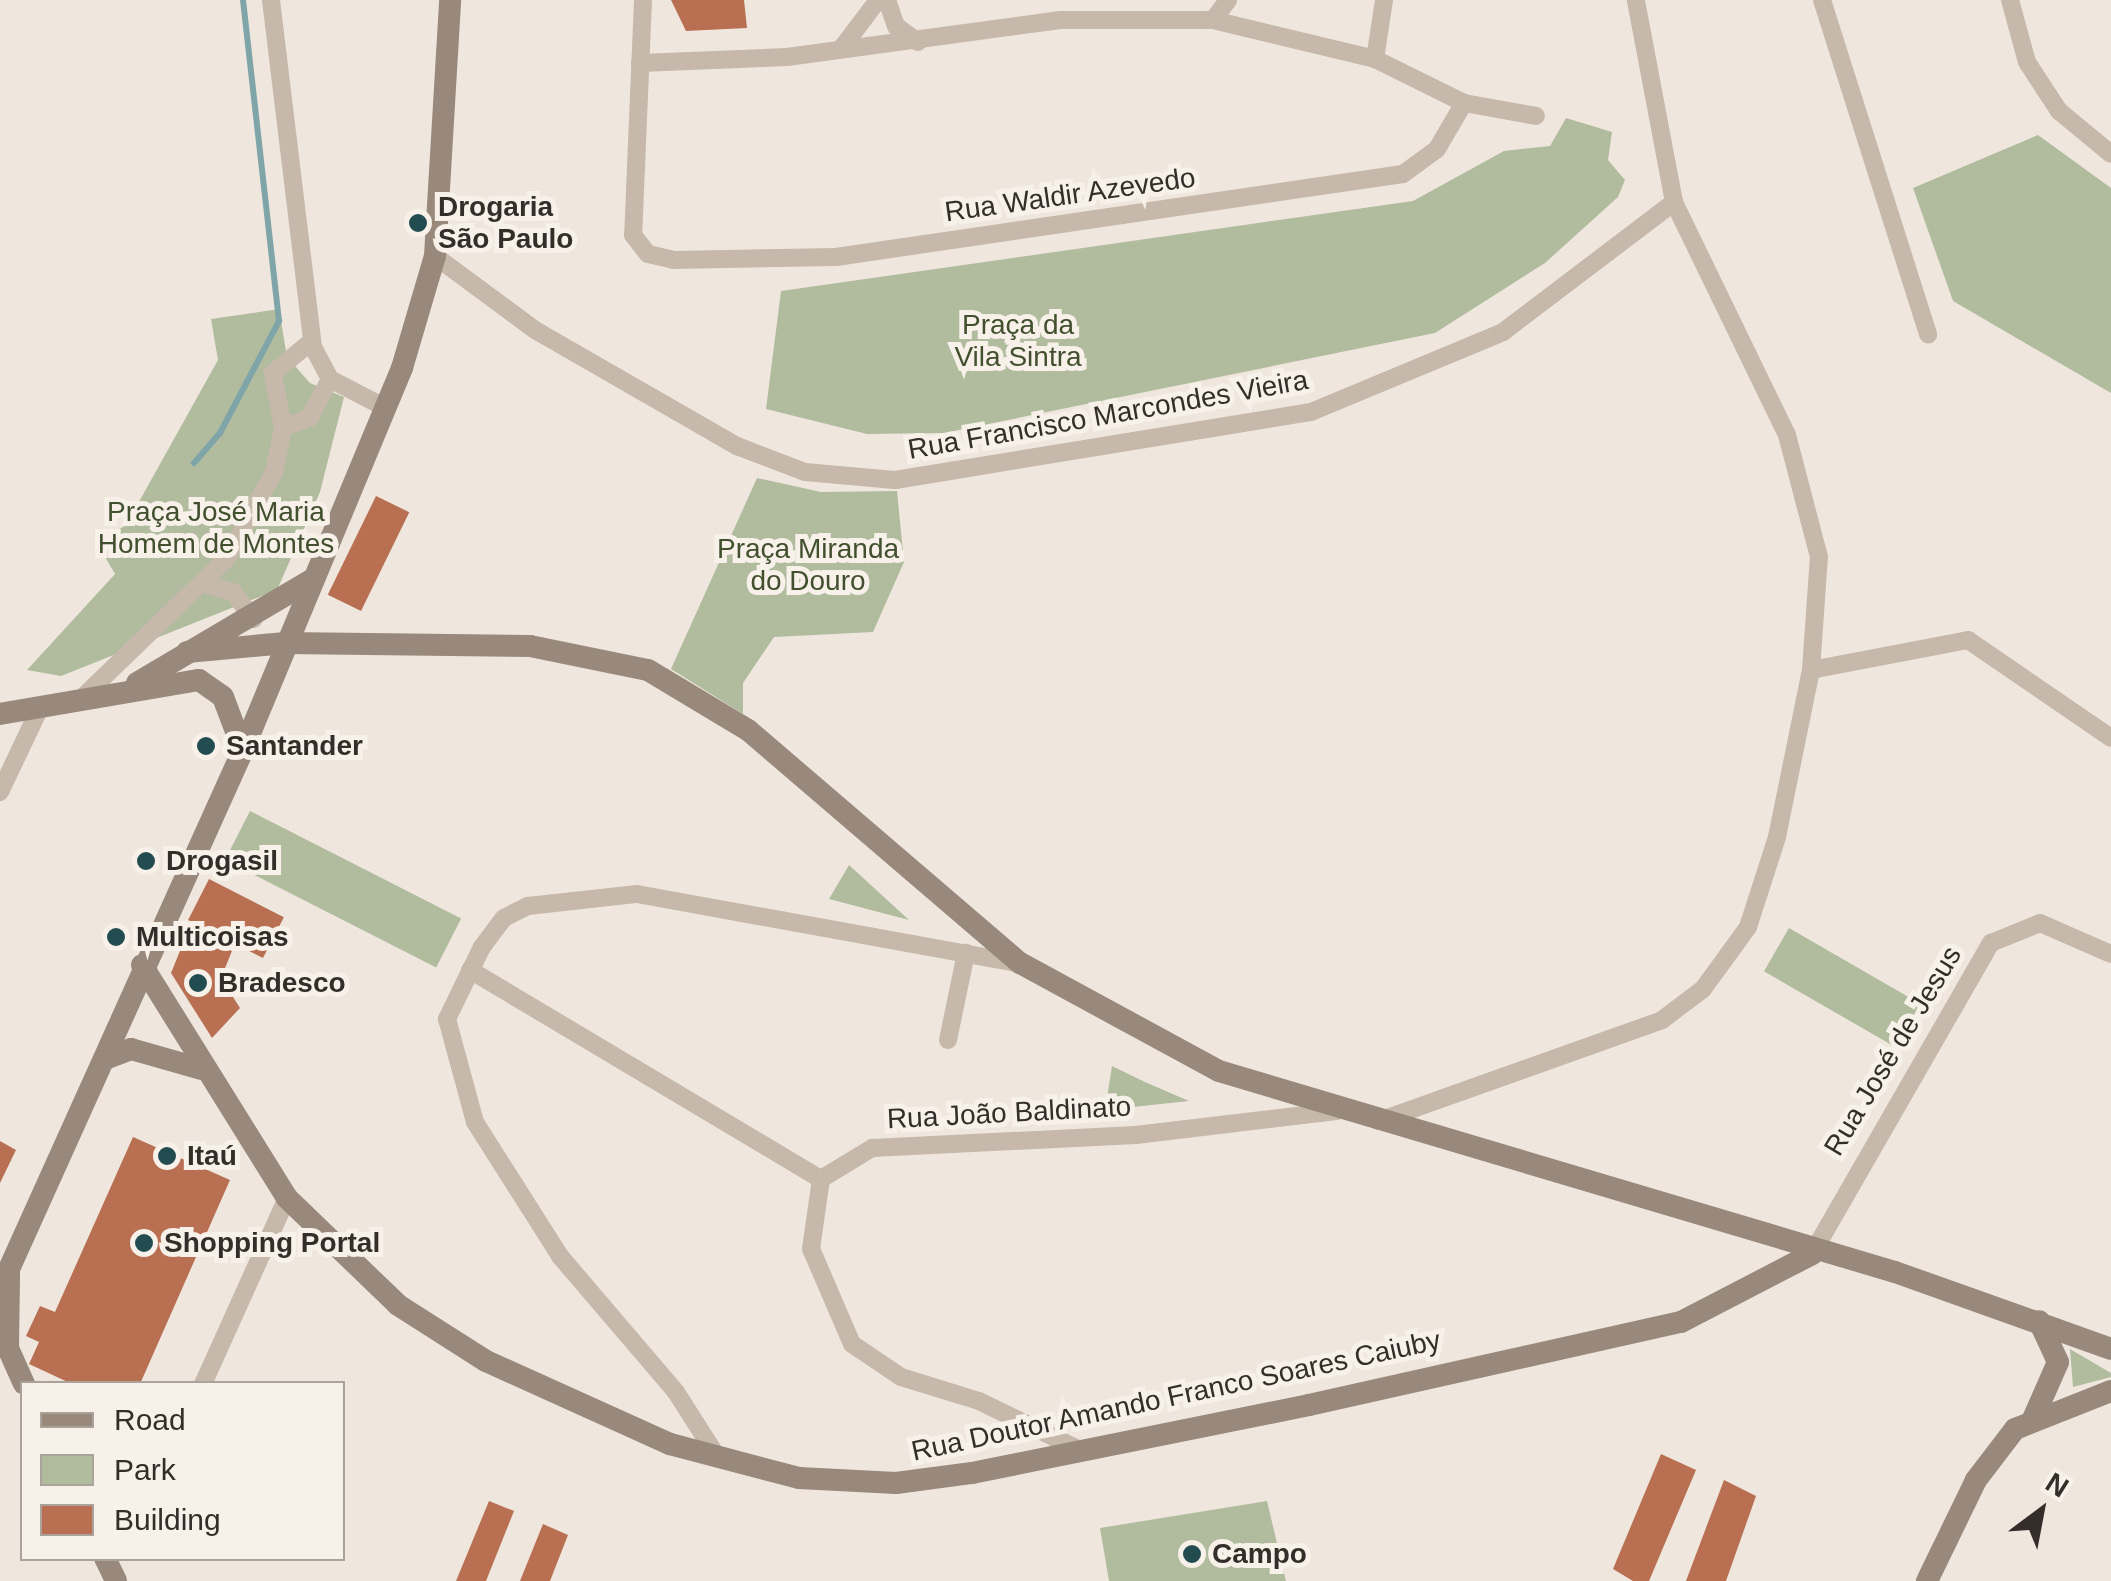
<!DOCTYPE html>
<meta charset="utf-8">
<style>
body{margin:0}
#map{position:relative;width:2111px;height:1581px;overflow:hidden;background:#efe7dd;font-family:Arial,sans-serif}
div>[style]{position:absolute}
.green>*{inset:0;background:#b1bc9f;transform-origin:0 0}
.stream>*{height:6px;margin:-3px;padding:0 3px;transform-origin:3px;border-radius:3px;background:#7fa5a9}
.building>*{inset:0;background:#b86f52;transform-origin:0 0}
.street>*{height:18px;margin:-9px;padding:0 9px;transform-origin:9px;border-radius:9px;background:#c6b8aa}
.secondary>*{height:22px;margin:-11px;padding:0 11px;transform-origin:11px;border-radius:11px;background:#99887c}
.dots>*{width:28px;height:28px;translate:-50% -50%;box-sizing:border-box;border:5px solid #f7f1e9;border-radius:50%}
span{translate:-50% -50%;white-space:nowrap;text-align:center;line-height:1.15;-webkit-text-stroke:10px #f7f1e9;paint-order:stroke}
.street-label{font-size:28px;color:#342d29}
.poi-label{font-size:28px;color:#342d29;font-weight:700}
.left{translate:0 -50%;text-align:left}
.park-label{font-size:28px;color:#42502f}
.legend{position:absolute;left:20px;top:1381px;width:325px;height:180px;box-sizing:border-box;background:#f7f1e9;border:2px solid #a9a39c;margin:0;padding:12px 18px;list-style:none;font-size:30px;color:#342d29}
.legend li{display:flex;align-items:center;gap:20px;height:50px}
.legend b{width:50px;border:2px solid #a9a39c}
.north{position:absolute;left:1991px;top:1461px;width:100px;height:100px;-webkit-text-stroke:8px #f7f1e9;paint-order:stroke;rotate:32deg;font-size:28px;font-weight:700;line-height:40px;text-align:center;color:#342d29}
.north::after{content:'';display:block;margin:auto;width:35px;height:45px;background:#342d29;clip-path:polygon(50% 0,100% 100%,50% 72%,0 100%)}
</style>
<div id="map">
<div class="green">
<div style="clip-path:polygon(1566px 118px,1612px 132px,1608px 160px,1625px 180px,1618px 197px,1545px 263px,1435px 333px,944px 433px,867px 434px,766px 409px,781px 291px,1413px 201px,1504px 151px,1550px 146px)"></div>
<div style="clip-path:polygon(2038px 135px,2111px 188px,2111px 393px,1953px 301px,1913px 188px)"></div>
<div style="clip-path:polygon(279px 309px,287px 357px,310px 383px,344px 397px,320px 492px,277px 590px,61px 676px,27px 670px,115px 574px,97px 543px,126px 525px,218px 360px,211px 319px)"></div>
<div style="clip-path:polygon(757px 478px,821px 492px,897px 491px,904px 562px,873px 632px,774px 637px,743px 683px,743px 714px,671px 669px)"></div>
<div style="left:250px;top:811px;width:237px;height:55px;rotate:27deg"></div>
<div style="clip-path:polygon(849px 865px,909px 920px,829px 899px)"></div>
<div style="left:1789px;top:928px;width:152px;height:50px;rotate:30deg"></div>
<div style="clip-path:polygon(1112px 1066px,1145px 1082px,1189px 1101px,1105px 1110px)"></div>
<div style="clip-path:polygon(2070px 1349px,2111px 1373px,2111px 1377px,2073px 1387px)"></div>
<div style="clip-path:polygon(1267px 1501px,1286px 1581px,1109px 1581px,1100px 1528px)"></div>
</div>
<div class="stream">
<div style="left:194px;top:463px;width:40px;rotate:-49deg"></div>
<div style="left:220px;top:433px;width:127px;rotate:-62.2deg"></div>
<div style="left:279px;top:321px;width:323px;rotate:-96.4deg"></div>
</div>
<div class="building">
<div style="clip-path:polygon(671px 0,744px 0,747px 28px,686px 31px)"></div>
<div style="left:376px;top:496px;width:37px;height:110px;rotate:26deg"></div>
<div style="left:209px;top:879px;width:84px;height:46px;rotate:27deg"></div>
<div style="clip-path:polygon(191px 924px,234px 946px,221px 978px,240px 1008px,212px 1038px,171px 973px)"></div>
<div style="clip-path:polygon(133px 1137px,230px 1180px,140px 1384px,72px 1384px,29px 1364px,39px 1342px,26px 1336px,40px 1306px,55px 1312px)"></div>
<div style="clip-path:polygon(0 1141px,16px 1150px,0 1183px)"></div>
<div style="clip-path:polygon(1661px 1454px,1696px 1470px,1649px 1581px,1633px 1581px,1613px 1569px)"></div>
<div style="clip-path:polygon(1724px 1480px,1756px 1496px,1726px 1581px,1686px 1581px)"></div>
<div style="clip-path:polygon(489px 1501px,514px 1511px,486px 1581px,456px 1581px)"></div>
<div style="clip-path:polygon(543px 1524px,568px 1535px,550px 1581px,520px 1581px)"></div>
</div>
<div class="street">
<div style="left:271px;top:0;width:350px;rotate:83.1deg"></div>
<div style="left:313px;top:347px;width:36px;rotate:62deg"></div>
<div style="left:330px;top:379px;width:63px;rotate:27.4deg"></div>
<div style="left:643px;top:0;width:235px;rotate:92.4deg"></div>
<div style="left:633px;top:235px;width:24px;rotate:52deg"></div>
<div style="left:648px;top:254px;width:27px;rotate:13deg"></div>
<div style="left:674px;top:260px;width:162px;rotate:-1.1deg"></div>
<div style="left:836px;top:257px;width:573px;rotate:-8.33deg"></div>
<div style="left:1403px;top:174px;width:42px;rotate:-36.3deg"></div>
<div style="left:1437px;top:149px;width:53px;rotate:-59.6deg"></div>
<div style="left:887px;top:0;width:28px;rotate:71deg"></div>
<div style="left:896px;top:26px;width:27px;rotate:36deg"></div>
<div style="left:1822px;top:0;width:351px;rotate:72.4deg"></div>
<div style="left:2010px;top:0;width:64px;rotate:74.7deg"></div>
<div style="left:2027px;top:62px;width:59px;rotate:56.9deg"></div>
<div style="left:2059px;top:111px;width:67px;rotate:39.6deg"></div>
<div style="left:1213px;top:20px;width:25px;rotate:-53deg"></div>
<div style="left:841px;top:49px;width:61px;rotate:-52.9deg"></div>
<div style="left:1375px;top:59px;width:60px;rotate:-81.3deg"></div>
<div style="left:640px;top:63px;width:147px;rotate:-2.3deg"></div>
<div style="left:787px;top:57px;width:276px;rotate:-7.7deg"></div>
<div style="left:1061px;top:20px;width:152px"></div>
<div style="left:1213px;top:20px;width:167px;rotate:13.5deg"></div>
<div style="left:1375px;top:59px;width:99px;rotate:26.3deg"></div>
<div style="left:1464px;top:103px;width:73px;rotate:10.2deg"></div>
<div style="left:435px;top:256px;width:124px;rotate:36.5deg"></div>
<div style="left:535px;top:330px;width:233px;rotate:29.9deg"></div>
<div style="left:737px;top:446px;width:73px;rotate:20.9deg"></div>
<div style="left:805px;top:472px;width:90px;rotate:5.1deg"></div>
<div style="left:895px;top:480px;width:422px;rotate:-9.3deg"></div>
<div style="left:1311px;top:412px;width:208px;rotate:-22.6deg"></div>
<div style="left:1503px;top:332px;width:215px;rotate:-37.2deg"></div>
<div style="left:283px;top:428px;width:29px;rotate:-22deg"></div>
<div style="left:310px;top:417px;width:43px;rotate:-62.2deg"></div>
<div style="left:203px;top:583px;width:31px;rotate:17deg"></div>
<div style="left:233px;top:592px;width:34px;rotate:53deg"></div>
<div style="left:1811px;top:670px;width:160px;rotate:-10.8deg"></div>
<div style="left:1968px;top:640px;width:173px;rotate:34.4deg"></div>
<div style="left:84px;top:696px;width:199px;rotate:-44deg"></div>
<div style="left:227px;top:558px;width:98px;rotate:-61.3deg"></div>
<div style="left:274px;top:472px;width:45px;rotate:-78.4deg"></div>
<div style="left:283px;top:428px;width:56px;rotate:-100.3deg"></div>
<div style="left:273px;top:373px;width:50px;rotate:-39.4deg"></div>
<div style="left:0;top:792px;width:86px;rotate:-64.6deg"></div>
<div style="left:470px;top:970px;width:409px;rotate:30.8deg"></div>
<div style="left:948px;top:1040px;width:89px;rotate:-78.3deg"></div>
<div style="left:1379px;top:1121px;width:300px;rotate:-19.6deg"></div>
<div style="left:1662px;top:1020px;width:51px;rotate:-37.1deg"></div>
<div style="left:1703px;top:989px;width:77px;rotate:-54deg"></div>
<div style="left:1748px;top:927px;width:95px;rotate:-72.1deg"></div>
<div style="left:1777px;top:837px;width:170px;rotate:-78.5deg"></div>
<div style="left:1811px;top:670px;width:113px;rotate:-86deg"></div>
<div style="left:1819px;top:557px;width:126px;rotate:-104.7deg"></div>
<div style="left:1787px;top:435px;width:259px;rotate:-115.9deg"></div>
<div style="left:1674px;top:202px;width:206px;rotate:-100.7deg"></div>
<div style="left:1812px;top:1254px;width:359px;rotate:-60.1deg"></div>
<div style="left:1991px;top:943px;width:53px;rotate:-22.2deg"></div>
<div style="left:2040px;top:923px;width:77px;rotate:23.6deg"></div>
<div style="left:203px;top:1384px;width:204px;rotate:-65.7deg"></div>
<div style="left:1080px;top:1450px;width:112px;rotate:-154.1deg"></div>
<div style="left:979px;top:1401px;width:82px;rotate:-162.9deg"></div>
<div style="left:901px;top:1377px;width:59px;rotate:-146deg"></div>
<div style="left:852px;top:1344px;width:103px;rotate:-113.3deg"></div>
<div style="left:811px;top:1249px;width:71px;rotate:-81.9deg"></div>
<div style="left:821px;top:1179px;width:60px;rotate:-31.3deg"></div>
<div style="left:872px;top:1148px;width:264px;rotate:-2.8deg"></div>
<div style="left:1136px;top:1135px;width:202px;rotate:-6.8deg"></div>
<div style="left:718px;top:1458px;width:78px;rotate:-122.5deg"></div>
<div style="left:676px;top:1392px;width:179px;rotate:-130.5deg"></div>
<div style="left:560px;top:1256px;width:159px;rotate:-122.4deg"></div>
<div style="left:475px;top:1122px;width:107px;rotate:-105.2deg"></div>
<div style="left:447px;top:1019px;width:80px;rotate:-64.1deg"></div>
<div style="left:482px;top:947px;width:36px;rotate:-53deg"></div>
<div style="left:504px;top:918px;width:27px;rotate:-27deg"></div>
<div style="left:528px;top:906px;width:110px;rotate:-6.3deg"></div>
<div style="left:637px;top:894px;width:387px;rotate:10.3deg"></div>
</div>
<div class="secondary">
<div style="left:187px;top:652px;width:99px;rotate:-5.2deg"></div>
<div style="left:286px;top:643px;width:244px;rotate:0.7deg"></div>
<div style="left:530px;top:646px;width:120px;rotate:11.5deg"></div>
<div style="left:648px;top:670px;width:117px;rotate:31deg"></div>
<div style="left:748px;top:730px;width:358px;rotate:40.6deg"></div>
<div style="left:1020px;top:963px;width:226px;rotate:28.5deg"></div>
<div style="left:1219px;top:1071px;width:705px;rotate:16.56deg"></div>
<div style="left:1895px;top:1272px;width:229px;rotate:19.6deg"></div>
<div style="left:137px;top:683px;width:202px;rotate:-30.6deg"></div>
<div style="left:0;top:714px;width:202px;rotate:-9.7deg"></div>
<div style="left:199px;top:680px;width:29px;rotate:35deg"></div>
<div style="left:223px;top:697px;width:57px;rotate:69.3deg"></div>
<div style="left:142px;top:965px;width:274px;rotate:58.1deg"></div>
<div style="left:287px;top:1198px;width:154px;rotate:43.9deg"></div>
<div style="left:398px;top:1305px;width:104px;rotate:32.5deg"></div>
<div style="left:486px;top:1361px;width:202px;rotate:24.3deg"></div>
<div style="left:670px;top:1444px;width:133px;rotate:14.8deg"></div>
<div style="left:799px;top:1478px;width:97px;rotate:3deg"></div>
<div style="left:896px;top:1483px;width:77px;rotate:-7.5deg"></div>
<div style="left:972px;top:1473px;width:344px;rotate:-11.4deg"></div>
<div style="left:1309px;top:1405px;width:381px;rotate:-12.6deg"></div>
<div style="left:1681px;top:1322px;width:148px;rotate:-27.4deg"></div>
<div style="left:105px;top:1059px;width:28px;rotate:-21deg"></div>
<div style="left:131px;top:1049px;width:73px;rotate:15.9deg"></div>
<div style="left:0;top:1289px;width:591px;rotate:-65.73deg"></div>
<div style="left:243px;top:750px;width:414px;rotate:-67.4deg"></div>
<div style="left:402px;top:368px;width:117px;rotate:-73.6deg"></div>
<div style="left:435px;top:256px;width:256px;rotate:-86.6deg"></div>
<div style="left:3px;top:1337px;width:51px;rotate:65.9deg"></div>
<div style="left:8px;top:1348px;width:74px;rotate:-89.2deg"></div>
<div style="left:2033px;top:1419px;width:62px;rotate:-66.3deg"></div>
<div style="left:2058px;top:1362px;width:45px;rotate:-114.9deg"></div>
<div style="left:105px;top:1558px;width:25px;rotate:64deg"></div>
<div style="left:1927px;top:1581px;width:112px;rotate:-64.1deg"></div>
<div style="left:1976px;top:1480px;width:64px;rotate:-52.6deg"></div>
<div style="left:2015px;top:1429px;width:103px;rotate:-21.6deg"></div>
</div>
<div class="dots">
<div style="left:418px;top:223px;background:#234c51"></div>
<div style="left:206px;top:746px;background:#234c51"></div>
<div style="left:146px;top:861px;background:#234c51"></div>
<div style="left:116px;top:937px;background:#234c51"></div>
<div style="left:198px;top:983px;background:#234c51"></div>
<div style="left:167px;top:1156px;background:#234c51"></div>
<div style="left:144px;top:1243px;background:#234c51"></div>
<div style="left:1192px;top:1554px;background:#234c51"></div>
</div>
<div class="street-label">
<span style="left:1070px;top:195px;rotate:-8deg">Rua Waldir Azevedo</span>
<span style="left:1108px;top:415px;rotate:-10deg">Rua Francisco Marcondes Vieira</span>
<span style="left:1893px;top:1051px;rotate:-59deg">Rua José de Jesus</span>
<span style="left:1009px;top:1113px;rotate:-3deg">Rua João Baldinato</span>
<span style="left:1176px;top:1396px;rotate:-12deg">Rua Doutor Amando Franco Soares Caiuby</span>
</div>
<div class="poi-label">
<span class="left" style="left:438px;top:223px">Drogaria<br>São Paulo</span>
<span class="left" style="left:226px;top:746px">Santander</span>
<span class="left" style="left:166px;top:861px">Drogasil</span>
<span class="left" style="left:136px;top:937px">Multicoisas</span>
<span class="left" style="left:218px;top:983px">Bradesco</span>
<span class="left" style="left:187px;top:1156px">Itaú</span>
<span class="left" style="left:164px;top:1243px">Shopping Portal</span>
<span class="left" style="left:1212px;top:1554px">Campo</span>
</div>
<div class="park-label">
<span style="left:1018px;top:341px">Praça da<br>Vila Sintra</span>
<span style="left:216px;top:528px">Praça José Maria<br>Homem de Montes</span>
<span style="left:808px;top:565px">Praça Miranda<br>do Douro</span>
</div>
<ul class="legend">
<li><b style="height:12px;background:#99887c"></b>Road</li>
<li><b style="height:28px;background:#b1bc9f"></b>Park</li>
<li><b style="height:28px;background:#b86f52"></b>Building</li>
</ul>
<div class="north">N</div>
</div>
